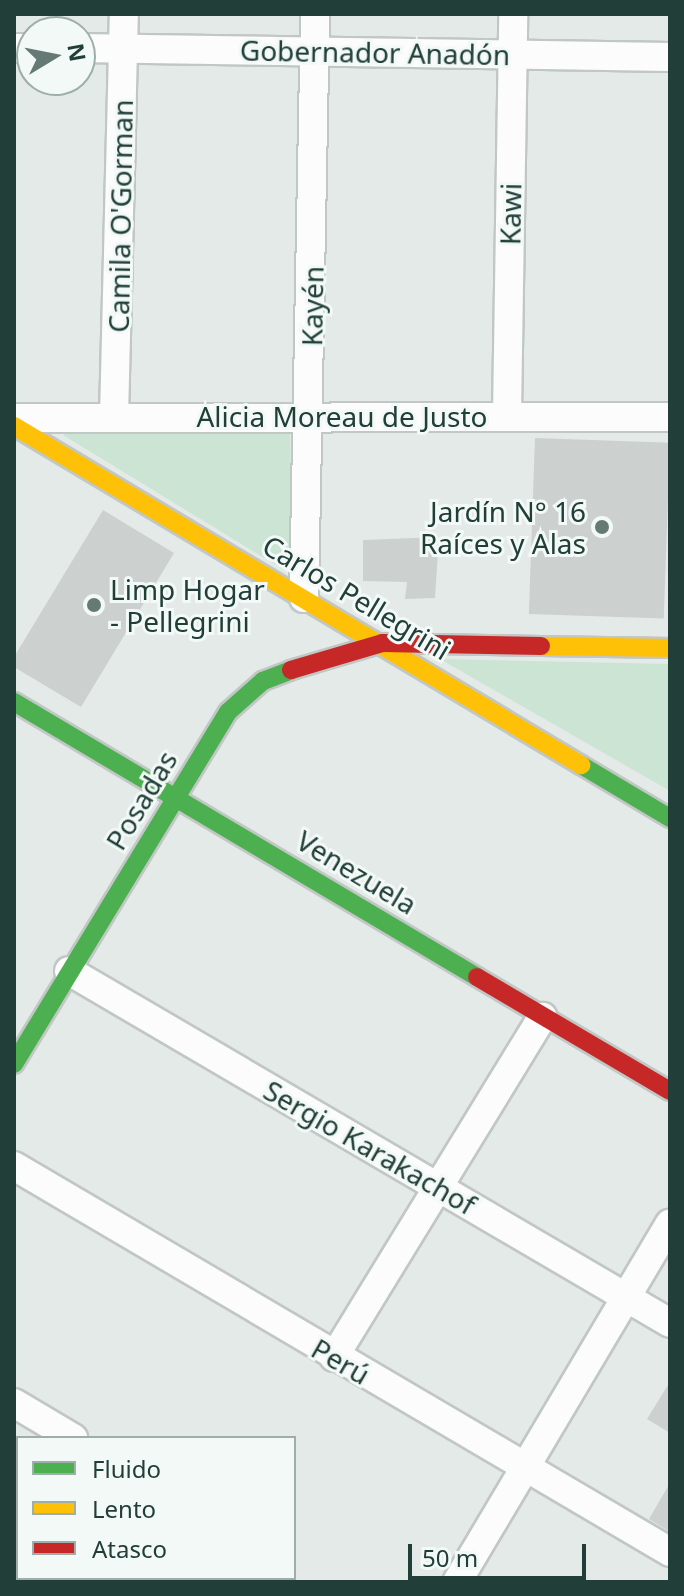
<!DOCTYPE html>
<meta charset="utf-8">
<style>
body{margin:0}
#map{position:relative;width:684px;height:1596px;overflow:hidden;background:#e4eae7;font-family:"Noto Sans",sans-serif}
div>[style]{position:absolute}
.green>*{inset:0;background:#cce4d4}
.building>*{inset:0;background:#ccd1cf;transform-origin:0 0}
.roads{filter:drop-shadow(2px 0 #c1c7c5) drop-shadow(-2px 0 #c1c7c5) drop-shadow(0 2px #c1c7c5) drop-shadow(0 -2px #c1c7c5)}
.street>*{height:28px;margin:-14px;padding:0 14px;transform-origin:14px;border-radius:14px;background:#fbfcfb}
.fast>*{height:18px;margin:-9px;padding:0 9px;transform-origin:9px;border-radius:9px;background:#4caf50}
.slow>*{height:18px;margin:-9px;padding:0 9px;transform-origin:9px;border-radius:9px;background:#ffc107}
.jam>*{height:18px;margin:-9px;padding:0 9px;transform-origin:9px;border-radius:9px;background:#c62828}
.dots>*{width:22px;height:22px;translate:-50% -50%;box-sizing:border-box;border:4px solid #f2f9f6;border-radius:50%}
span{translate:-50% -50%;white-space:nowrap;text-align:center;line-height:1.15;-webkit-text-stroke:6px #f2f9f6;paint-order:stroke}
.street-label{font-size:28px;color:#213e38}
.poi-label{font-size:28px;color:#213e38}
.right{translate:-100% -50%;text-align:right}
.left{translate:0 -50%;text-align:left}
.frame{position:absolute;inset:0;border:16px solid #213e38;pointer-events:none}
.legend{position:absolute;left:16px;top:1436px;width:280px;height:144px;box-sizing:border-box;background:#f2f9f6;border:2px solid #9eaeaa;margin:0;padding:10px 14px;list-style:none;font-size:24px;color:#213e38}
.legend li{display:flex;align-items:center;gap:16px;height:40px}
.legend b{width:40px;border:2px solid #9eaeaa}
.north{position:absolute;left:16px;top:16px;width:80px;height:80px;box-sizing:border-box;background:#f2f9f6;border:2px solid #9eaeaa;border-radius:50%;rotate:80deg;font-size:22px;font-weight:700;line-height:32px;text-align:center;color:#213e38}
.north::after{content:'';display:block;margin:auto;width:28px;height:36px;background:#657a75;clip-path:polygon(50% 0,100% 100%,50% 72%,0 100%)}
.scale{position:absolute;left:408px;top:1544px;width:178px;height:36px;box-sizing:border-box;border:4px solid #213e38;border-top:0;padding-left:10px;font-size:24px;line-height:28px;white-space:nowrap;color:#213e38;-webkit-text-stroke:6px #f2f9f6;paint-order:stroke}
</style>
<div id="map">
<div class="green">
<div style="clip-path:polygon(72px 430px,290px 434px,293px 563px,284px 570px,63px 435px)"></div>
<div style="clip-path:polygon(440px 659px,670px 664px,670px 791px)"></div>
</div>
<div class="building">
<div style="left:535px;top:438px;width:135px;height:176px;rotate:2deg"></div>
<div style="clip-path:polygon(103px 510px,174px 553px,81px 707px,14px 667px,14px 657px)"></div>
<div style="clip-path:polygon(439px 537px,435px 598px,405px 599px,407px 582px,363px 581px,363px 540px)"></div>
<div style="clip-path:polygon(668px 1385px,670px 1387px,670px 1433px,647px 1419px)"></div>
<div style="clip-path:polygon(670px 1483px,670px 1532px,649px 1519px)"></div>
</div>
<div class="roads">
<div class="street">
<div style="left:14px;top:48px;width:18px"></div>
<div style="left:80px;top:48px;width:590px;rotate:0.87deg"></div>
<div style="left:507px;top:414px;width:400px;rotate:-89.1deg"></div>
<div style="left:114px;top:417px;width:403px;rotate:-88.6deg"></div>
<div style="left:14px;top:418px;width:656px;rotate:-0.09deg"></div>
<div style="left:304px;top:598px;width:584px;rotate:-88.92deg"></div>
<div style="left:69px;top:971px;width:696px;rotate:30.36deg"></div>
<div style="left:14px;top:1166px;width:761px;rotate:30.47deg"></div>
<div style="left:334px;top:1357px;width:399px;rotate:-58.5deg"></div>
<div style="left:14px;top:1403px;width:69px;rotate:30.7deg"></div>
<div style="left:457px;top:1582px;width:417px;rotate:-59.3deg"></div>
</div>
<div class="fast">
<div style="left:14px;top:702px;width:539px;rotate:30.71deg"></div>
<div style="left:581px;top:765px;width:104px;rotate:30.8deg"></div>
<div style="left:14px;top:1064px;width:412px;rotate:-58.7deg"></div>
<div style="left:228px;top:712px;width:47px;rotate:-41.5deg"></div>
<div style="left:263px;top:681px;width:30px;rotate:-21deg"></div>
</div>
<div class="slow">
<div style="left:14px;top:426px;width:661px;rotate:30.87deg"></div>
<div style="left:541px;top:646px;width:129px;rotate:0.9deg"></div>
</div>
<div class="jam">
<div style="left:291px;top:670px;width:95px;rotate:-16.5deg"></div>
<div style="left:382px;top:643px;width:159px;rotate:1.1deg"></div>
<div style="left:477px;top:977px;width:224px;rotate:30.6deg"></div>
</div>
</div>
<div class="dots">
<div style="left:602px;top:527px;background:#657a75"></div>
<div style="left:94px;top:605px;background:#657a75"></div>
</div>
<div class="street-label">
<span style="left:375px;top:52px;rotate:1deg">Gobernador Anadón</span>
<span style="left:510px;top:214px;rotate:-89deg">Kawi</span>
<span style="left:120px;top:216px;rotate:-89deg">Camila O'Gorman</span>
<span style="left:312px;top:306px;rotate:-89deg">Kayén</span>
<span style="left:342px;top:416px">Alicia Moreau de Justo</span>
<span style="left:357px;top:597px;rotate:31deg">Carlos Pellegrini</span>
<span style="left:141px;top:800px;rotate:-59deg">Posadas</span>
<span style="left:357px;top:872px;rotate:31deg">Venezuela</span>
<span style="left:370px;top:1147px;rotate:30deg">Sergio Karakachof</span>
<span style="left:341px;top:1361px;rotate:30deg">Perú</span>
</div>
<div class="poi-label">
<span class="right" style="left:586px;top:527px">Jardín N° 16<br>Raíces y Alas</span>
<span class="left" style="left:110px;top:605px">Limp Hogar<br>- Pellegrini</span>
</div>
<div class="frame"></div>
<ul class="legend">
<li><b style="height:10px;background:#4caf50"></b>Fluido</li>
<li><b style="height:10px;background:#ffc107"></b>Lento</li>
<li><b style="height:10px;background:#c62828"></b>Atasco</li>
</ul>
<div class="north">N</div>
<div class="scale">50 m</div>
</div>
